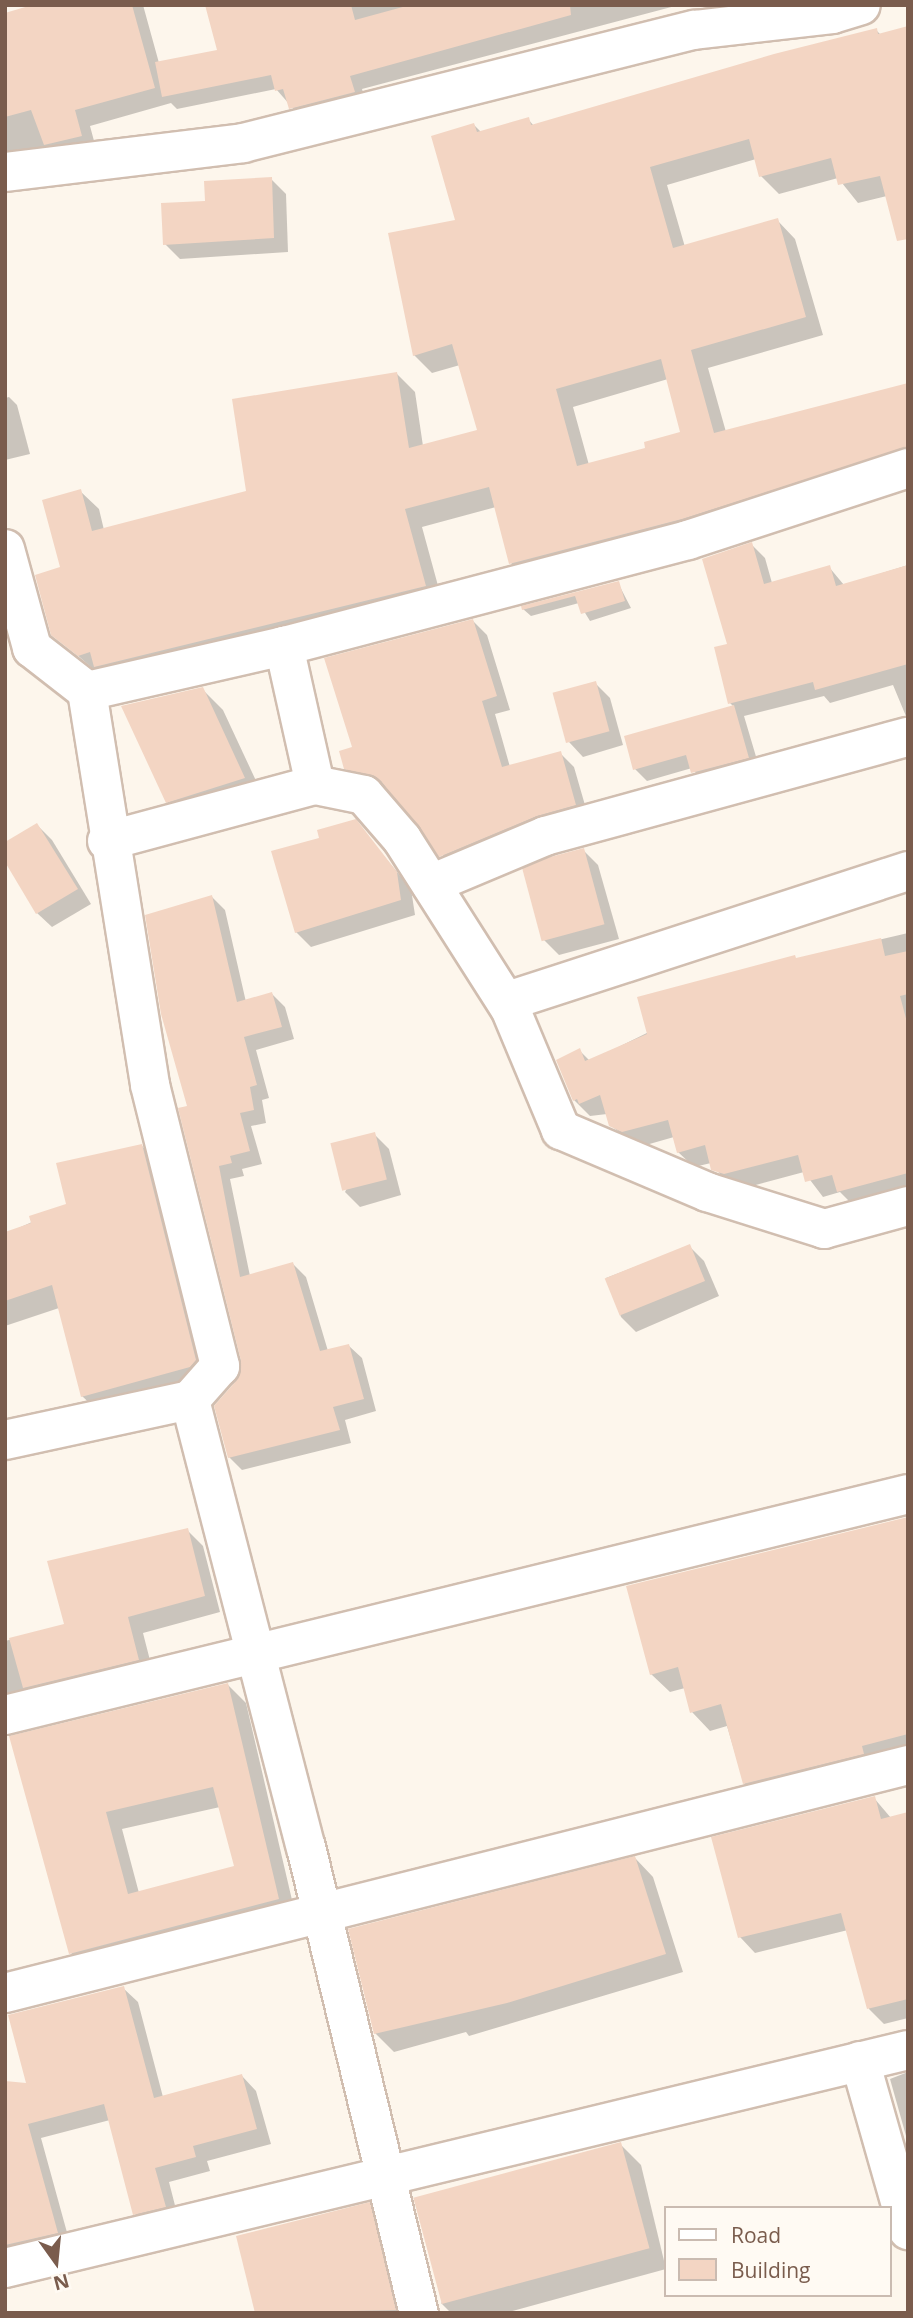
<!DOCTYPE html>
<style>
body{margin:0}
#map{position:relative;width:913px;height:2318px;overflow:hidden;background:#fdf6ec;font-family:"Open Sans",sans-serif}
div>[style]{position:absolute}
.shadow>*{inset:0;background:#0003}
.building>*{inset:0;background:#f3d5c3;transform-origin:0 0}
.roads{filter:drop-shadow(2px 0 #d1beb0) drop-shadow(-2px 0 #d1beb0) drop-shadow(0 2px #d1beb0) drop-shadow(0 -2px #d1beb0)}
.minor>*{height:38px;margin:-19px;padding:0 19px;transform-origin:19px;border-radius:19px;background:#fff}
span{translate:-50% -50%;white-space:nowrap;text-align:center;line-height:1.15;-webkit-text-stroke:6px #fffaf3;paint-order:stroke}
.frame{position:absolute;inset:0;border:7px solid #7a5c4d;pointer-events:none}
.legend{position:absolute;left:664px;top:2206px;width:228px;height:91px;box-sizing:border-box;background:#fffaf3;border:2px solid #cabbb1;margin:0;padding:9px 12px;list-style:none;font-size:21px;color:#7a5c4d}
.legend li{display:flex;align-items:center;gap:14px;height:35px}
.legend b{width:35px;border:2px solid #cabbb1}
.north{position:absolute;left:21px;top:2227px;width:70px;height:70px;-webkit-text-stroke:5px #fffaf3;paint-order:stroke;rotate:165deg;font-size:19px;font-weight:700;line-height:28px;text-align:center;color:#7a5c4d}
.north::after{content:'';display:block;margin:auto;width:24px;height:32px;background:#7a5c4d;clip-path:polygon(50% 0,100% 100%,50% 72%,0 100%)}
</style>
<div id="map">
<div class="shadow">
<div style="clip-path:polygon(39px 5px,143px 5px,159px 63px,219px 51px,207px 5px,679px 5px,362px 89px,367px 105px,304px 121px,276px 89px,177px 109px,171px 103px,90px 126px,97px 152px,5px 167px,5px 14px)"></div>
<div style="clip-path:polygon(evenodd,876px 30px,881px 35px,891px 195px,858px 203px,838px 178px,779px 194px,761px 176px,756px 159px,667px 185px,685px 247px,777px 220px,795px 239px,823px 335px,708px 368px,726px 432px,908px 385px,908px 469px,529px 581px,511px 563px,496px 507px,422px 527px,443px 604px,98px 673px,53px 634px,80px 491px,99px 509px,104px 530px,248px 492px,397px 374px,415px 392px,423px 446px,479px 431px,460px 365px,432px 373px,414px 355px,458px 221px,474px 125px,482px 133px,528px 119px,534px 126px,876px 30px,668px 379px,682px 433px,648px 449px,589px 465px,573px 407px,668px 379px)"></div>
<div style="clip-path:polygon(271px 179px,286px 194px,288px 252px,180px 259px,165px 244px,207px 203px)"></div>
<div style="clip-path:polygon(9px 397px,17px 405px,30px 454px,5px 460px,5px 398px)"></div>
<div style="clip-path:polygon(751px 544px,765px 558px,772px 583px,829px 567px,844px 585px,908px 565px,908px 721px,893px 685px,830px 703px,824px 696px,744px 716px,760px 770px,705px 785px,692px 768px,647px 781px,635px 769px,734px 707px,730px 703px,729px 645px)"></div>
<div style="clip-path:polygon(618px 583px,631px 608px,590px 621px,579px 603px,531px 616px,523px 609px)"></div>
<div style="clip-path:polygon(473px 621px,487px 635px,510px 710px,495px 714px,510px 767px,560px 753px,574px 767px,589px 819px,455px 870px,392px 793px,360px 782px,346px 768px,354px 748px)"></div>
<div style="clip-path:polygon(595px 683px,610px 698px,623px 745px,583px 757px,569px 742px)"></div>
<div style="clip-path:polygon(202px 689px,223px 710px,265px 800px,188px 823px,167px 802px)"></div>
<div style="clip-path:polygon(355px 821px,411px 889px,415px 915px,311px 947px,296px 932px,321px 839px)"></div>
<div style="clip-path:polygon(37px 825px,52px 840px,91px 904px,52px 927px,37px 913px)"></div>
<div style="clip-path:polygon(583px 850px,598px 865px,619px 939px,559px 955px,544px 940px)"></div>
<div style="clip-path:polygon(212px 897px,225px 910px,246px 1002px,272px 994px,285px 1007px,294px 1039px,256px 1050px,269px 1098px,262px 1100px,266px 1123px,251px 1126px,262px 1164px,242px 1169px,244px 1176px,230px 1179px,250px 1276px,293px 1264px,306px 1277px,328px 1351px,349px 1346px,362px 1358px,376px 1411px,345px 1420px,351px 1443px,242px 1470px,229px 1457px,243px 1361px,189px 1107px)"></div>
<div style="clip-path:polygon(908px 933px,908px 1203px,854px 1206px,840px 1192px,823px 1197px,804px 1172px,741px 1189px,729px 1185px,711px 1163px,694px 1167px,678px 1152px,674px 1137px,639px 1147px,610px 1125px,607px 1114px,590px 1116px,574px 1100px,579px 1050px,590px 1061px,797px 959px)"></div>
<div style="clip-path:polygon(374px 1134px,389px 1149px,401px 1195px,360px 1207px,345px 1192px)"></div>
<div style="clip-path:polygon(141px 1145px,161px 1165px,214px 1380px,102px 1415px,82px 1396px,59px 1308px,5px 1326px,5px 1234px,68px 1206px)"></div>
<div style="clip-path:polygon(689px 1246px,704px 1261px,719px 1296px,636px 1332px,621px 1317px,606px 1278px)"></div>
<div style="clip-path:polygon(908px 1518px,908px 1757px,763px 1802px,744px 1783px,727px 1726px,710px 1731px,692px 1712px,685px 1688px,670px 1692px,651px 1674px)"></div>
<div style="clip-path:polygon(187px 1530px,203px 1546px,220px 1612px,143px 1633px,154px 1676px,5px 1712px,5px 1641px,66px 1625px)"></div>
<div style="clip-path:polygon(evenodd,228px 1685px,246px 1703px,296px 1917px,89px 1971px,71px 1953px,11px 1738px,228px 1685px,220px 1807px,236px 1867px,139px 1893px,122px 1829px,220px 1807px)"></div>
<div style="clip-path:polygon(874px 1798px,891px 1818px,908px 1814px,908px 2018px,884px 2024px,869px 2009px,848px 1930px,755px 1953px,740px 1937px)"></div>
<div style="clip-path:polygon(635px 1858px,653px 1877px,683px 1972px,469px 2036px,466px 2032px,394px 2052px,375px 2033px)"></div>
<div style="clip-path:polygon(123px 1988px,138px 2002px,163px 2097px,242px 2076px,256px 2091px,271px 2144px,207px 2161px,210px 2171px,169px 2182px,179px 2221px,150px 2228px,135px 2214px,110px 2120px,41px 2138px,71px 2247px,5px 2268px,5px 2091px,28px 2084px)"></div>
<div style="clip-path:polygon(908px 2072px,908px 2143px,890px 2079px)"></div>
<div style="clip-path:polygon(620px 2144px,641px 2165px,666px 2269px,505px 2313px,451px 2313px,441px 2303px)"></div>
<div style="clip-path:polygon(369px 2204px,388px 2224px,410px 2313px,257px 2313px)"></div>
</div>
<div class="building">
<div style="clip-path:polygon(32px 5px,132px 5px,155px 88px,75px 110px,82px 136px,44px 145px,31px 110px,5px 117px,5px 13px)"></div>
<div style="clip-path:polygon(205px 5px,351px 5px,355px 20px,410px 5px,570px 5px,571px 15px,350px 76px,355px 92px,289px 109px,283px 89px,275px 91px,271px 75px,162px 97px,155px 62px,217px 50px)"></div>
<div style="clip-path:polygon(evenodd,908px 26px,908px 239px,897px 241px,880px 176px,838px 185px,831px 158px,759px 177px,749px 139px,650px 167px,673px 248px,778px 218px,806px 317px,691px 350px,714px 433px,908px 383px,908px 447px,682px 519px,509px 564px,489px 487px,405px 509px,426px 586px,94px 667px,90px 652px,78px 656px,51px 635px,35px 575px,60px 567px,42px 500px,81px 489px,92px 531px,246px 491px,232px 399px,397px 372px,409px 448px,477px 430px,452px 344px,413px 356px,388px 233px,455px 220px,431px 136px,474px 123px,477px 132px,529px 117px,531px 125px,774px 54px,877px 28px,878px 34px,908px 26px,661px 359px,680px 432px,644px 442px,645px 448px,577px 466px,556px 389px,661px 359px)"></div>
<div style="clip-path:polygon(272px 177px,274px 238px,163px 245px,161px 203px,205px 201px,204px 181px)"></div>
<div style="clip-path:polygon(752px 542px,764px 584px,830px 565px,836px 586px,908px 565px,908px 664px,815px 690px,813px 682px,728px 704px,714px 647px,727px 644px,702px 559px)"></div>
<div style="clip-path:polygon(619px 581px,625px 601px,581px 614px,575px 596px,522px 610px,521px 606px)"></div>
<div style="clip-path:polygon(473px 619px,497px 696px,482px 701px,502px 767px,561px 751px,576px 805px,537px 816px,439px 857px,381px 781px,344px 769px,339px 751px,352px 747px,324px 658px)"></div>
<div style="left:596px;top:681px;width:52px;height:45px;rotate:75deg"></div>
<div style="clip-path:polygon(203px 687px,245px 778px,166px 803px,121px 706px)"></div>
<div style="clip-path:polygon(734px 705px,749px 758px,691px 773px,686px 755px,633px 770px,624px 736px)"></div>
<div style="clip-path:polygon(356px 819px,397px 872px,401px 900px,295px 933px,271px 851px,319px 838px,317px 830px)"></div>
<div style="clip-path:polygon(37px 823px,78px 889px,36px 914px,5px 862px,5px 842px)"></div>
<div style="left:584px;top:848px;width:79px;height:65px;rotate:75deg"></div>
<div style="clip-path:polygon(212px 895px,237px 1002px,272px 992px,282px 1027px,244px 1037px,257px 1085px,250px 1087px,254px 1110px,240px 1113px,250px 1151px,230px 1156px,232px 1163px,219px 1166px,240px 1277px,293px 1262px,320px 1351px,349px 1344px,364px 1399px,333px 1407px,340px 1430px,228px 1458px,214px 1406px,237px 1380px,241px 1361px,178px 1108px,187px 1106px,161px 1014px,145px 915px)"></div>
<div style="clip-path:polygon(881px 938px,885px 956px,908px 951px,908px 994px,900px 996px,908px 1026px,908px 1173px,837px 1192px,832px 1175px,805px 1182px,798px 1155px,724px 1174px,711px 1170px,705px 1145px,677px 1153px,668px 1120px,622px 1132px,609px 1126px,600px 1095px,579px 1104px,577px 1099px,573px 1101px,556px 1060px,580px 1048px,585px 1061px,647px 1034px,637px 997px,795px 955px,796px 958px)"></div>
<div style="left:375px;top:1132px;width:49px;height:46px;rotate:76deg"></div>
<div style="clip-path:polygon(142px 1144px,196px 1360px,190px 1367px,81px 1397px,52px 1285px,5px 1301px,5px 1232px,31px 1223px,29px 1216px,66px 1204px,56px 1163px)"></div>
<div style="left:690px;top:1244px;width:40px;height:92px;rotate:68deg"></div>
<div style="clip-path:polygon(908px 1517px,908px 1734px,862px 1746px,864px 1754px,743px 1784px,721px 1704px,690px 1713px,678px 1667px,650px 1675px,626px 1586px)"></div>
<div style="clip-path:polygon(188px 1528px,205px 1596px,128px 1617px,139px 1660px,23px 1688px,9px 1638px,64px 1624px,47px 1561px)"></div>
<div style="clip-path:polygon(evenodd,228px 1683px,279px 1899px,69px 1954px,9px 1736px,228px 1683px,213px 1787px,234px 1866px,128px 1894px,106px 1812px,213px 1787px)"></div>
<div style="clip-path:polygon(875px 1796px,881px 1819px,908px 1812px,908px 1999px,867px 2009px,841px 1913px,738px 1938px,711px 1837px)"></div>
<div style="clip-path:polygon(635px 1856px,666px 1954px,507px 2003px,374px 2034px,348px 1929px)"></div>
<div style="clip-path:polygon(124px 1986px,154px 2098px,242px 2074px,257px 2129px,193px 2146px,196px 2157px,155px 2168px,166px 2207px,133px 2215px,104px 2104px,28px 2124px,58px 2233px,5px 2245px,5px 2081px,26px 2083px,8px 2015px)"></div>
<div style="left:621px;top:2142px;width:110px;height:215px;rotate:75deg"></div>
<div style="clip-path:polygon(370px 2202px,396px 2310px,255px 2313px,236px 2236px)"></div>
</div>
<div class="roads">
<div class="minor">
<div style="left:5px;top:172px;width:240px;rotate:-6.9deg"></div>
<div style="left:243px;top:143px;width:465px;rotate:-14.1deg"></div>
<div style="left:694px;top:30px;width:139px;rotate:-6.6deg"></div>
<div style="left:832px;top:14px;width:30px;rotate:-17deg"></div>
<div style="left:5px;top:549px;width:103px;rotate:74.7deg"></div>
<div style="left:32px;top:648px;width:70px;rotate:38deg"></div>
<div style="left:87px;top:691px;width:399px;rotate:80.9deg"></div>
<div style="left:150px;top:1085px;width:290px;rotate:76deg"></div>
<div style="left:220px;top:1366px;width:45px;rotate:131.4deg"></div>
<div style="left:284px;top:646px;width:142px;rotate:77.4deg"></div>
<div style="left:87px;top:691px;width:202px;rotate:-12.9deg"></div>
<div style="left:284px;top:646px;width:418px;rotate:-14.7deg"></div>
<div style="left:688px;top:540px;width:231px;rotate:-18.1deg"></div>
<div style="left:107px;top:841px;width:215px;rotate:-15.1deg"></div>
<div style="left:315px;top:785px;width:50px;rotate:11.5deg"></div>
<div style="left:364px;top:795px;width:58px;rotate:49.2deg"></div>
<div style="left:402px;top:839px;width:199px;rotate:57.5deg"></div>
<div style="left:908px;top:871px;width:422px;rotate:162deg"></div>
<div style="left:507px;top:1001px;width:140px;rotate:67.3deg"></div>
<div style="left:561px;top:1130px;width:159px;rotate:23deg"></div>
<div style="left:707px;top:1192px;width:123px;rotate:17.5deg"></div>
<div style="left:824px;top:1229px;width:87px;rotate:-15.3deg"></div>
<div style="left:431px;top:884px;width:124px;rotate:-22.8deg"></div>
<div style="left:545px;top:836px;width:376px;rotate:-15.3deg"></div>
<div style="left:5px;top:1440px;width:189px;rotate:-12.2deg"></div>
<div style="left:190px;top:1400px;width:462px;rotate:75.5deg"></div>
<div style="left:306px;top:1847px;width:480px;rotate:76.4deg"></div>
<div style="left:5px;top:1715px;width:930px;rotate:-13.75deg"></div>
<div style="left:5px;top:1993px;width:931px;rotate:-14.17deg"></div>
<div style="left:860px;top:2061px;width:176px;rotate:74.1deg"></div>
<div style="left:5px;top:2268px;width:929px;rotate:-13.57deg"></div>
</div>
</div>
<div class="frame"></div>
<ul class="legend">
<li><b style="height:9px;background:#fff"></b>Road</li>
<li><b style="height:19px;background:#f3d5c3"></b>Building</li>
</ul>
<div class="north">N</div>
</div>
